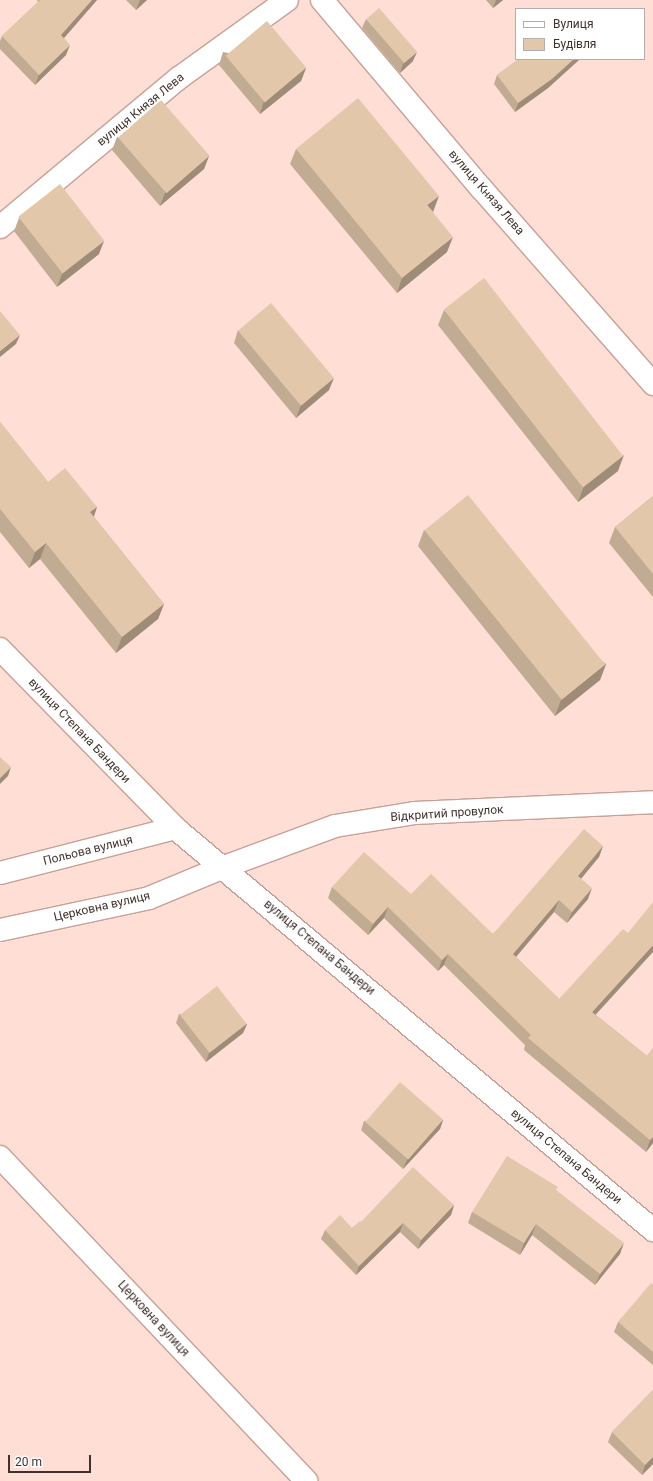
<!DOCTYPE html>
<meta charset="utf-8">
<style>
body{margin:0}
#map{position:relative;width:653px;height:1481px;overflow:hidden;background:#ffded5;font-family:Roboto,sans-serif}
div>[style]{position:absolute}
.roads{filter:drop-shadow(1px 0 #c7a197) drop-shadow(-1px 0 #c7a197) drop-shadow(0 1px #c7a197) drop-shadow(0 -1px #c7a197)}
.minor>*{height:22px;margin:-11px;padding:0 11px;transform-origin:11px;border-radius:11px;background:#fff}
.tertiary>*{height:22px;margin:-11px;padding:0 11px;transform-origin:11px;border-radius:11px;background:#fff}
.wall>*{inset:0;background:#c2ab93}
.shaded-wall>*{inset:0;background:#9e8b78}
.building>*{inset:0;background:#e2c7ab;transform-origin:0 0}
span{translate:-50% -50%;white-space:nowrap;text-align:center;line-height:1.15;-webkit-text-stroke:3.5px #fff;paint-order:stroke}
.street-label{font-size:12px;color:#40312d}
.legend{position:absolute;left:515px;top:8px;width:130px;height:52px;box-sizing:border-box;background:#fff;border:1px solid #b3adab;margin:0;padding:5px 7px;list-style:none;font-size:12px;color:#40312d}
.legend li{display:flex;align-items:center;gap:8px;height:20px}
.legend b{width:20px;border:1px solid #b3adab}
.scale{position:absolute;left:8px;top:1455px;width:83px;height:18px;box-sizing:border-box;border:2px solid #40312d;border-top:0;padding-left:5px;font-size:12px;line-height:14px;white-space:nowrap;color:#40312d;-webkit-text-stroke:3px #fff;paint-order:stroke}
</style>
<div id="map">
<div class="roads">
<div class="minor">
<div style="left:322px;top:0;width:246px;rotate:49.8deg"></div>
<div style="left:481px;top:188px;width:261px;rotate:48.7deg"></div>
<div style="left:0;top:227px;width:233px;rotate:-39.8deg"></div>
<div style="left:179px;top:78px;width:133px;rotate:-35.8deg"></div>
<div style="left:0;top:873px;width:181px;rotate:-14.4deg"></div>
<div style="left:0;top:930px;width:152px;rotate:-12.1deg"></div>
<div style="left:149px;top:898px;width:81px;rotate:-22.5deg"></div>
<div style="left:224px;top:867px;width:118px;rotate:-20.3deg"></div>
<div style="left:335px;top:826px;width:80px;rotate:-9.3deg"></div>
<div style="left:414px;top:813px;width:239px;rotate:-2.6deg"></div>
<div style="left:0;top:1157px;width:446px;rotate:46.6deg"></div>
</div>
<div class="tertiary">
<div style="left:0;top:649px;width:250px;rotate:45.6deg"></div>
<div style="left:175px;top:828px;width:625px;rotate:40.06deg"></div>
</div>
</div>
<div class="wall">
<div style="clip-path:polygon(37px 0,97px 0,64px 38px,66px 55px,35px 85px,0 49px,0 41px,2px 36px,38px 2px)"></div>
<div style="clip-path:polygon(126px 0,147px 0,136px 10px)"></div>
<div style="clip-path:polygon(486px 0,503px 0,493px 8px)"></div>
<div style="clip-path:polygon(366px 19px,413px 61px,400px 73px,362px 28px)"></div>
<div style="clip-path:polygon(223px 52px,306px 68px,301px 81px,260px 114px,219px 65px)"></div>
<div style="clip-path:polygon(519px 59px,580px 59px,548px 88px,515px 112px,494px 84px,497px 75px)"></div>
<div style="clip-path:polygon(117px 137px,209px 156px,204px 169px,160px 206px,112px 150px)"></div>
<div style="clip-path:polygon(296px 149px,433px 212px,447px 252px,397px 293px,290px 164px)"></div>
<div style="clip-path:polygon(19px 218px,99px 254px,57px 287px,14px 231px)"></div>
<div style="clip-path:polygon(444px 310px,618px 471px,578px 502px,438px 325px)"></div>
<div style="clip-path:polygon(238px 330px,329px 390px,296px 418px,234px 343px)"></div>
<div style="clip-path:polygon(0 422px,48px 482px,97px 507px,94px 517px,164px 604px,158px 619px,116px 653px,40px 559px,29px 568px,0 532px)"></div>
<div style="clip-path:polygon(653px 496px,653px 597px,609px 543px,615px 527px)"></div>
<div style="clip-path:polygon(424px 530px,606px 664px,600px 680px,555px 716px,418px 546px)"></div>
<div style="clip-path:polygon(603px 846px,599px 857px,581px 879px,588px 899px,567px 923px,554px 912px,516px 957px,559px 999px,596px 1015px,647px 1056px,653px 1048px,653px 1143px,646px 1152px,524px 1050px,525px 1045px,444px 965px,438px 971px,384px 918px,368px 935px,328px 898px,332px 887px,411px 894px,493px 934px)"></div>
<div style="clip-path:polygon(179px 1014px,247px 1024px,243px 1033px,206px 1062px,176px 1023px)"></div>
<div style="clip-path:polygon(443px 1120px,440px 1129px,403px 1169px,361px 1130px,364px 1121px)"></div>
<div style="clip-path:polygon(557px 1191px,620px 1254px,595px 1285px,532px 1235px,520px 1255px,468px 1223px,472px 1212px)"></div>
<div style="clip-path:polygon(454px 1205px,451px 1215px,418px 1249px,400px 1232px,356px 1275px,321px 1239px,325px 1230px,352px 1228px,361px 1222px)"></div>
<div style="clip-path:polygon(653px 1285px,653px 1365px,614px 1332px,618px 1322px)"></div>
<div style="clip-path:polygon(653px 1390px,653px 1464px,642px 1475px,608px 1442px,612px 1432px)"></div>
</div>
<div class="shaded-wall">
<div style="clip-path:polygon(92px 0,97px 0,57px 46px,61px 35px)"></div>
<div style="clip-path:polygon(140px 0,147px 0,136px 10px)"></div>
<div style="clip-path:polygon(496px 0,503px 0,493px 8px)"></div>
<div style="clip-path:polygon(70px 45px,66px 55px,35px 85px,39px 75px)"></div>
<div style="clip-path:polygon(417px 52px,413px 61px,400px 73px,403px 64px)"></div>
<div style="clip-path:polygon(574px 59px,580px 59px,548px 88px,515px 112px,518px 103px)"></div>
<div style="clip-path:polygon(306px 68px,301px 81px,260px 114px,264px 101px)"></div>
<div style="clip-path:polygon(209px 156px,204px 169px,160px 206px,165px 193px)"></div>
<div style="clip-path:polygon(439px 196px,433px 212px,427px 205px)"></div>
<div style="clip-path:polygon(453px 237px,447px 252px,397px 293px,402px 278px)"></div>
<div style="clip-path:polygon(104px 241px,99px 254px,57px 287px,62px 274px)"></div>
<div style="clip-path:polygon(20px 335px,16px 344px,0 357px,0 351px)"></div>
<div style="clip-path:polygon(334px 378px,329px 390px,296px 418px,301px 405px)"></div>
<div style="clip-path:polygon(624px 455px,618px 471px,578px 502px,584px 486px)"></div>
<div style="clip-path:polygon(97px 507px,91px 523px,90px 512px)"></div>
<div style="clip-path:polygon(46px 543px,40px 559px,29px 568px,35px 552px)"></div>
<div style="clip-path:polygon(164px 604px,158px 619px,116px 653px,122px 637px)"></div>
<div style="clip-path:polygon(606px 664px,600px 680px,555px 716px,561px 700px)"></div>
<div style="clip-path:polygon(11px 767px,8px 776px,0 784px,0 778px)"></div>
<div style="clip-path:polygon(603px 846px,599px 857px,574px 887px,578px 876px)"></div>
<div style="clip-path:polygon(592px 888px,588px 899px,567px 923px,572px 912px)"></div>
<div style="clip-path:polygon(559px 900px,554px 912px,509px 965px,513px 954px)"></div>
<div style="clip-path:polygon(388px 907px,384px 918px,368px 935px,373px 924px)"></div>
<div style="clip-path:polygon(653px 945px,653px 952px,588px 1023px,592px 1012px)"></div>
<div style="clip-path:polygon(448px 954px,444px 965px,438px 971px,442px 960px)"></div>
<div style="clip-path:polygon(247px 1024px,243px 1033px,206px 1062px,209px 1053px)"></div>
<div style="clip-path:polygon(443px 1120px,440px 1129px,403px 1169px,407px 1160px)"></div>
<div style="clip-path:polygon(653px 1137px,653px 1143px,646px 1152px,650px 1140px)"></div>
<div style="clip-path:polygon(454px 1205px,451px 1215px,418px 1249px,421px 1240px)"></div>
<div style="clip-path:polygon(403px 1223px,400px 1232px,356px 1275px,359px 1266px)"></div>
<div style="clip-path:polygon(536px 1224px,532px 1235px,520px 1255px,524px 1243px)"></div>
<div style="clip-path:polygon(624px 1243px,620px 1254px,595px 1285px,600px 1274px)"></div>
<div style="clip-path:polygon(653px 1457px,653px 1464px,642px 1475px,645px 1465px)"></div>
</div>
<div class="building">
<div style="clip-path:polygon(40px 0,92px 0,61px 35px,70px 45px,39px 75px,2px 36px)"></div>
<div style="left:379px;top:8px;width:58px;height:17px;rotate:49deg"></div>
<div style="left:267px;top:21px;width:61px;height:54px;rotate:50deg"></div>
<div style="clip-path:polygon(519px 59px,574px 59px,552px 79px,518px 103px,497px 75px)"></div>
<div style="clip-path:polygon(358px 98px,439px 196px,427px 205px,453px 237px,402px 278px,296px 149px)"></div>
<div style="left:161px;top:100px;width:74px;height:57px;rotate:49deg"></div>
<div style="left:60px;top:184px;width:72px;height:53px;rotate:52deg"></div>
<div style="left:484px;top:278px;width:226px;height:51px;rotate:52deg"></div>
<div style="left:271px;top:303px;width:98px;height:43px;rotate:50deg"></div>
<div style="clip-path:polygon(0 311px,20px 335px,0 351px)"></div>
<div style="clip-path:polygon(0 422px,48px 482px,65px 468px,97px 507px,90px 512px,164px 604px,122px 637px,46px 543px,35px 552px,0 509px)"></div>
<div style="left:468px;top:495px;width:218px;height:56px;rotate:51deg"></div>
<div style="clip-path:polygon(653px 496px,653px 574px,615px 527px)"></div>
<div style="clip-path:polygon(0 757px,11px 767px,0 778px)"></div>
<div style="clip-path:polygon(584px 829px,603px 846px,578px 876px,592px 888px,572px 912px,559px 900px,513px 954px,559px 999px,623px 929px,628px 933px,653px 902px,653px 945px,592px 1012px,647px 1056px,653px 1048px,653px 1137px,650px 1140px,528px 1038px,531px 1035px,448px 954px,442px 960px,388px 907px,373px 924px,332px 887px,364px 852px,411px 894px,431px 874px,493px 934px)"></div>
<div style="left:217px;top:986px;width:48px;height:47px;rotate:52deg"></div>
<div style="left:400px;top:1082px;width:57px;height:53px;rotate:41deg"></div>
<div style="clip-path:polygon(507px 1156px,558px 1187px,556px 1190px,624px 1243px,600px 1274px,536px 1224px,524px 1243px,472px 1212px)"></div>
<div style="clip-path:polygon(413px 1167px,454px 1205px,421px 1240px,403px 1223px,359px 1266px,325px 1230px,340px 1215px,352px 1228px,360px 1221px,361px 1222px)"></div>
<div style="clip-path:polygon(651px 1283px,653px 1285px,653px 1352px,618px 1322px)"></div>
<div style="clip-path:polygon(653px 1390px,653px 1457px,645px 1465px,612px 1432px)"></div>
</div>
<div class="street-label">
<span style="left:141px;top:110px;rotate:-39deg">вулиця Князя Лева</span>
<span style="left:486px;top:193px;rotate:49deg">вулиця Князя Лева</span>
<span style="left:79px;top:731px;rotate:46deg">вулиця Степана Бандери</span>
<span style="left:447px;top:814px;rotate:-4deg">Відкритий провулок</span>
<span style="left:88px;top:851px;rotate:-14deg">Польова вулиця</span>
<span style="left:102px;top:907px;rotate:-13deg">Церковна вулиця</span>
<span style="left:319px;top:948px;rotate:40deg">вулиця Степана Бандери</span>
<span style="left:566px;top:1157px;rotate:40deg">вулиця Степана Бандери</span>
<span style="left:153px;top:1319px;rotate:47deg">Церковна вулиця</span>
</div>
<ul class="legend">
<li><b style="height:5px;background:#fff"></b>Вулиця</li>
<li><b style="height:11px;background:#e2c7ab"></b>Будівля</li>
</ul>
<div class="scale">20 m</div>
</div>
